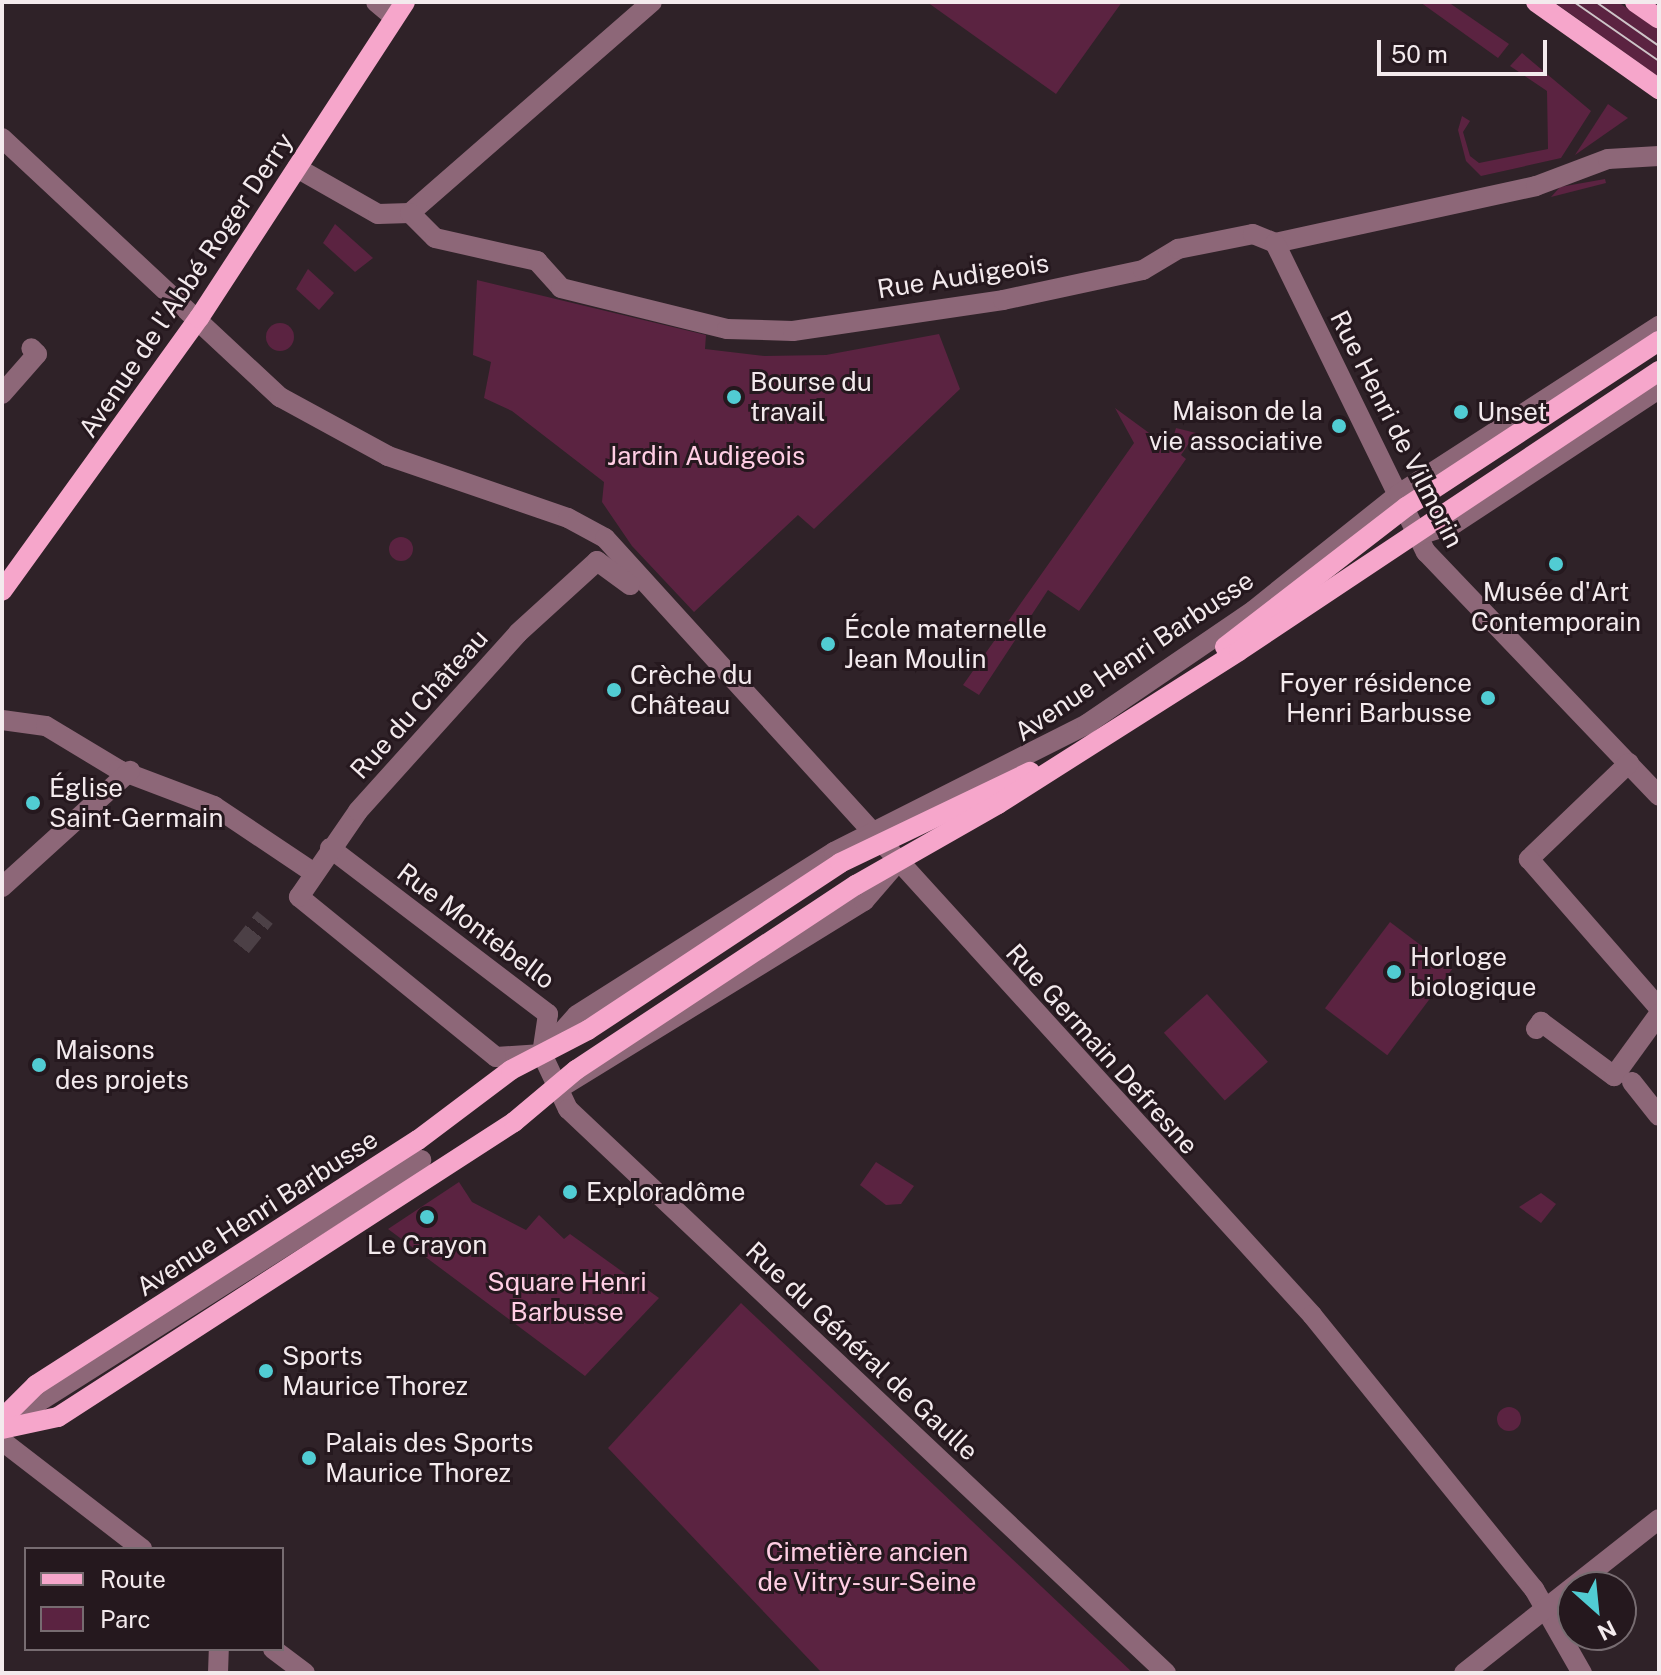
<!DOCTYPE html>
<meta charset="utf-8">
<style>
body{margin:0}
#map{position:relative;width:1661px;height:1675px;overflow:hidden;background:#2f2228;font-family:"Public Sans",sans-serif}
div>[style]{position:absolute}
.green>*{inset:0;background:#5b2341;transform-origin:0 0}
.round{border-radius:50%}
.minor-tunnel>*{height:20px;margin-top:-10px;transform-origin:0;background:repeating-linear-gradient(90deg,#4c4046 0 20px,transparent 0 30px)}
.minor>*{height:20px;margin:-10px;padding:0 10px;transform-origin:10px;border-radius:10px;background:#8d6778}
.major>*{height:20px;margin:-10px;padding:0 10px;transform-origin:10px;border-radius:10px;background:#f6a6cb}
.tram>*{height:2px;margin:-1px;padding:0 1px;transform-origin:1px;border-radius:1px;background:#cec4c8}
.dots>*{width:22px;height:22px;translate:-50% -50%;box-sizing:border-box;border:4px solid #25181e;border-radius:50%}
span{translate:-50% -50%;white-space:nowrap;text-align:center;line-height:1.15;-webkit-text-stroke:6px #25181e;paint-order:stroke}
.street-label{font-size:26px;color:#f3eaed}
.poi-label{font-size:26px;color:#f3eaed}
.left{translate:0 -50%;text-align:left}
.right{translate:-100% -50%;text-align:right}
.park-label{font-size:26px;color:#ffcee4}
.frame{position:absolute;inset:0;border:4px solid #f3eaed;pointer-events:none}
.legend{position:absolute;left:24px;top:1547px;width:260px;height:104px;box-sizing:border-box;background:#25181e;border:2px solid #776c71;margin:0;padding:10px 14px;list-style:none;font-size:24px;color:#f3eaed}
.legend li{display:flex;align-items:center;gap:16px;height:40px}
.legend b{width:40px;border:2px solid #776c71}
.north{position:absolute;left:1557px;top:1571px;width:80px;height:80px;box-sizing:border-box;background:#25181e;border:2px solid #776c71;border-radius:50%;rotate:153deg;font-size:22px;font-weight:700;line-height:32px;text-align:center;color:#f3eaed}
.north::after{content:'';display:block;margin:auto;width:28px;height:36px;background:#51ccd3;clip-path:polygon(50% 0,100% 100%,50% 72%,0 100%)}
.scale{position:absolute;left:1377px;top:40px;width:170px;height:36px;box-sizing:border-box;border:4px solid #f3eaed;border-top:0;padding-left:10px;font-size:24px;line-height:28px;white-space:nowrap;color:#f3eaed;-webkit-text-stroke:6px #25181e;paint-order:stroke}
</style>
<div id="map">
<div class="green">
<div style="clip-path:polygon(927px 2px,1122px 2px,1056px 94px)"></div>
<div style="clip-path:polygon(1420px 2px,1448px 2px,1509px 44px,1498px 58px)"></div>
<div style="clip-path:polygon(1554px 2px,1618px 2px,1659px 30px,1659px 77px)"></div>
<div style="clip-path:polygon(1522px 53px,1591px 111px,1561px 158px,1481px 176px,1466px 161px,1458px 130px,1462px 116px,1470px 121px,1463px 132px,1470px 156px,1479px 163px,1548px 149px,1547px 91px,1510px 66px)"></div>
<div style="clip-path:polygon(1608px 104px,1628px 118px,1575px 155px)"></div>
<div style="clip-path:polygon(1605px 179px,1606px 183px,1551px 197px,1560px 187px)"></div>
<div style="clip-path:polygon(335px 224px,373px 258px,355px 272px,323px 243px)"></div>
<div style="clip-path:polygon(308px 269px,334px 293px,319px 310px,296px 289px)"></div>
<div style="clip-path:polygon(477px 280px,706px 335px,705px 349px,765px 356px,826px 355px,939px 334px,960px 389px,814px 529px,798px 515px,694px 612px,632px 546px,602px 502px,604px 482px,512px 411px,484px 398px,491px 362px,473px 355px)"></div>
<div class="round" style="left:266px;top:323px;width:28px;height:28px"></div>
<div style="clip-path:polygon(1115px 408px,1156px 438px,1172px 441px,1176px 428px,1196px 433px,1181px 455px,1186px 459px,1079px 611px,1048px 590px,979px 695px,963px 685px,1134px 443px)"></div>
<div class="round" style="left:389px;top:537px;width:24px;height:24px"></div>
<div style="left:1390px;top:922px;width:78px;height:108px;rotate:37deg"></div>
<div style="left:1207px;top:994px;width:91px;height:58px;rotate:48deg"></div>
<div style="clip-path:polygon(876px 1162px,914px 1186px,901px 1204px,886px 1205px,860px 1185px)"></div>
<div style="clip-path:polygon(459px 1182px,472px 1202px,526px 1230px,539px 1215px,564px 1239px,570px 1234px,659px 1298px,585px 1376px,388px 1229px)"></div>
<div style="clip-path:polygon(1541px 1193px,1556px 1204px,1541px 1223px,1519px 1207px)"></div>
<div style="clip-path:polygon(741px 1303px,1133px 1673px,822px 1673px,608px 1448px)"></div>
<div class="round" style="left:1497px;top:1407px;width:24px;height:24px"></div>
</div>
<div class="minor-tunnel">
<div style="left:241px;top:947px;width:38px;rotate:-51deg"></div>
</div>
<div class="minor">
<div style="left:376px;top:2px;width:23px;rotate:40deg"></div>
<div style="left:2px;top:138px;width:380px;rotate:43deg"></div>
<div style="left:280px;top:397px;width:123px;rotate:28.6deg"></div>
<div style="left:388px;top:456px;width:190px;rotate:19deg"></div>
<div style="left:568px;top:518px;width:42px;rotate:28.4deg"></div>
<div style="left:605px;top:538px;width:1051px;rotate:47.7deg"></div>
<div style="left:1312px;top:1315px;width:353px;rotate:51deg"></div>
<div style="left:1534px;top:1589px;width:97px;rotate:60.3deg"></div>
<div style="left:297px;top:168px;width:93px;rotate:29.6deg"></div>
<div style="left:378px;top:214px;width:32px;rotate:-2deg"></div>
<div style="left:410px;top:213px;width:321px;rotate:-41.1deg"></div>
<div style="left:410px;top:213px;width:35px;rotate:45deg"></div>
<div style="left:435px;top:238px;width:105px;rotate:12.7deg"></div>
<div style="left:537px;top:261px;width:36px;rotate:48deg"></div>
<div style="left:561px;top:288px;width:171px;rotate:13.9deg"></div>
<div style="left:727px;top:329px;width:66px;rotate:1.7deg"></div>
<div style="left:793px;top:331px;width:212px;rotate:-8.4deg"></div>
<div style="left:1003px;top:300px;width:143px;rotate:-12.1deg"></div>
<div style="left:1143px;top:270px;width:41px;rotate:-31deg"></div>
<div style="left:1178px;top:249px;width:76px;rotate:-11.3deg"></div>
<div style="left:1253px;top:234px;width:24px;rotate:22deg"></div>
<div style="left:1275px;top:243px;width:267px;rotate:-12.3deg"></div>
<div style="left:1536px;top:186px;width:77px;rotate:-20.6deg"></div>
<div style="left:1608px;top:159px;width:51px;rotate:-3.4deg"></div>
<div style="left:1275px;top:243px;width:344px;rotate:64deg"></div>
<div style="left:1426px;top:552px;width:337px;rotate:46.3deg"></div>
<div style="left:2px;top:394px;width:53px;rotate:-48.8deg"></div>
<div style="left:37px;top:354px;width:8px;rotate:-135deg"></div>
<div style="left:1416px;top:536px;width:40px;rotate:-18deg"></div>
<div style="left:1454px;top:524px;width:245px;rotate:-33.4deg"></div>
<div style="left:2px;top:720px;width:44px;rotate:7.8deg"></div>
<div style="left:46px;top:726px;width:85px;rotate:31.1deg"></div>
<div style="left:119px;top:770px;width:102px;rotate:20.8deg"></div>
<div style="left:214px;top:806px;width:117px;rotate:33.8deg"></div>
<div style="left:1629px;top:763px;width:139px;rotate:136.2deg"></div>
<div style="left:1529px;top:859px;width:198px;rotate:48.9deg"></div>
<div style="left:330px;top:848px;width:274px;rotate:37.3deg"></div>
<div style="left:548px;top:1014px;width:40px;rotate:98.5deg"></div>
<div style="left:542px;top:1054px;width:61px;rotate:64.7deg"></div>
<div style="left:568px;top:1109px;width:822px;rotate:43.32deg"></div>
<div style="left:2px;top:887px;width:173px;rotate:-42.2deg"></div>
<div style="left:1536px;top:1029px;width:9px;rotate:-54deg"></div>
<div style="left:1541px;top:1022px;width:91px;rotate:36.5deg"></div>
<div style="left:1614px;top:1076px;width:77px;rotate:-54deg"></div>
<div style="left:542px;top:1054px;width:52px;rotate:-48.1deg"></div>
<div style="left:577px;top:1015px;width:304px;rotate:-32.4deg"></div>
<div style="left:834px;top:852px;width:284px;rotate:-26.8deg"></div>
<div style="left:1087px;top:724px;width:202px;rotate:-34.3deg"></div>
<div style="left:1254px;top:610px;width:186px;rotate:-38.7deg"></div>
<div style="left:1399px;top:494px;width:310px;rotate:-32.9deg"></div>
<div style="left:542px;top:1054px;width:46px;rotate:176.3deg"></div>
<div style="left:496px;top:1057px;width:254px;rotate:-140.9deg"></div>
<div style="left:299px;top:897px;width:104px;rotate:-55.5deg"></div>
<div style="left:358px;top:811px;width:239px;rotate:-48deg"></div>
<div style="left:518px;top:633px;width:107px;rotate:-42.3deg"></div>
<div style="left:597px;top:561px;width:41px;rotate:36deg"></div>
<div style="left:1632px;top:1082px;width:43px;rotate:51.5deg"></div>
<div style="left:555px;top:1091px;width:363px;rotate:-31.6deg"></div>
<div style="left:864px;top:901px;width:48px;rotate:-49.3deg"></div>
<div style="left:2px;top:1425px;width:496px;rotate:-32.3deg"></div>
<div style="left:2px;top:1441px;width:177px;rotate:37.6deg"></div>
<div style="left:273px;top:1649px;width:40px;rotate:37deg"></div>
<div style="left:218px;top:1673px;width:24px;rotate:-88deg"></div>
<div style="left:1464px;top:1673px;width:248px;rotate:-38.3deg"></div>
</div>
<div class="major">
<div style="left:1536px;top:2px;width:151px;rotate:35.3deg"></div>
<div style="left:1635px;top:2px;width:29px;rotate:35deg"></div>
<div style="left:2px;top:591px;width:337px;rotate:-54.2deg"></div>
<div style="left:199px;top:318px;width:377px;rotate:-56.9deg"></div>
<div style="left:1225px;top:647px;width:229px;rotate:-37.7deg"></div>
<div style="left:1406px;top:507px;width:303px;rotate:-33.3deg"></div>
<div style="left:2px;top:1419px;width:48px;rotate:-45deg"></div>
<div style="left:36px;top:1385px;width:454px;rotate:-32.7deg"></div>
<div style="left:418px;top:1140px;width:116px;rotate:-37deg"></div>
<div style="left:511px;top:1070px;width:87px;rotate:-27.5deg"></div>
<div style="left:588px;top:1030px;width:302px;rotate:-33.5deg"></div>
<div style="left:840px;top:863px;width:211px;rotate:-25.6deg"></div>
<div style="left:2px;top:1429px;width:57px;rotate:-12.1deg"></div>
<div style="left:58px;top:1417px;width:543px;rotate:-32.9deg"></div>
<div style="left:514px;top:1122px;width:81px;rotate:-40deg"></div>
<div style="left:576px;top:1070px;width:336px;rotate:-33.5deg"></div>
<div style="left:856px;top:885px;width:163px;rotate:-29.7deg"></div>
<div style="left:998px;top:804px;width:285px;rotate:-32.4deg"></div>
<div style="left:1239px;top:651px;width:505px;rotate:-33.69deg"></div>
</div>
<div class="tram">
<div style="left:1574px;top:2px;width:103px;rotate:34.8deg"></div>
<div style="left:1596px;top:2px;width:77px;rotate:34.9deg"></div>
</div>
<div class="dots">
<div style="left:734px;top:397px;background:#51ccd3"></div>
<div style="left:1461px;top:412px;background:#51ccd3"></div>
<div style="left:1339px;top:426px;background:#51ccd3"></div>
<div style="left:1556px;top:564px;background:#51ccd3"></div>
<div style="left:828px;top:644px;background:#51ccd3"></div>
<div style="left:614px;top:690px;background:#51ccd3"></div>
<div style="left:1488px;top:698px;background:#51ccd3"></div>
<div style="left:33px;top:803px;background:#51ccd3"></div>
<div style="left:1394px;top:972px;background:#51ccd3"></div>
<div style="left:39px;top:1065px;background:#51ccd3"></div>
<div style="left:570px;top:1192px;background:#51ccd3"></div>
<div style="left:427px;top:1217px;background:#51ccd3"></div>
<div style="left:266px;top:1371px;background:#51ccd3"></div>
<div style="left:309px;top:1458px;background:#51ccd3"></div>
</div>
<div class="street-label">
<span style="left:963px;top:276px;rotate:-9deg">Rue Audigeois</span>
<span style="left:186px;top:285px;rotate:-56deg">Avenue de l'Abbé Roger Derry</span>
<span style="left:1397px;top:429px;rotate:63deg">Rue Henri de Vilmorin</span>
<span style="left:1134px;top:656px;rotate:-34deg">Avenue Henri Barbusse</span>
<span style="left:419px;top:704px;rotate:-48deg">Rue du Château</span>
<span style="left:476px;top:926px;rotate:37deg">Rue Montebello</span>
<span style="left:1102px;top:1049px;rotate:48deg">Rue Germain Defresne</span>
<span style="left:257px;top:1213px;rotate:-33deg">Avenue Henri Barbusse</span>
<span style="left:862px;top:1351px;rotate:43deg">Rue du Général de Gaulle</span>
</div>
<div class="poi-label">
<span class="left" style="left:750px;top:397px">Bourse du<br>travail</span>
<span class="right" style="left:1323px;top:426px">Maison de la<br>vie associative</span>
<span class="left" style="left:1477px;top:412px">Unset</span>
<span style="left:1556px;top:607px">Musée d'Art<br>Contemporain</span>
<span class="left" style="left:844px;top:644px">École maternelle<br>Jean Moulin</span>
<span class="left" style="left:630px;top:690px">Crèche du<br>Château</span>
<span class="right" style="left:1472px;top:698px">Foyer résidence<br>Henri Barbusse</span>
<span class="left" style="left:49px;top:803px">Église<br>Saint-Germain</span>
<span class="left" style="left:1410px;top:972px">Horloge<br>biologique</span>
<span class="left" style="left:55px;top:1065px">Maisons<br>des projets</span>
<span class="left" style="left:586px;top:1192px">Exploradôme</span>
<span style="left:427px;top:1245px">Le Crayon</span>
<span class="left" style="left:282px;top:1371px">Sports<br>Maurice Thorez</span>
<span class="left" style="left:325px;top:1458px">Palais des Sports<br>Maurice Thorez</span>
</div>
<div class="park-label">
<span style="left:706px;top:456px">Jardin Audigeois</span>
<span style="left:567px;top:1297px">Square Henri<br>Barbusse</span>
<span style="left:867px;top:1567px">Cimetière ancien<br>de Vitry-sur-Seine</span>
</div>
<div class="frame"></div>
<ul class="legend">
<li><b style="height:10px;background:#f6a6cb"></b>Route</li>
<li><b style="height:22px;background:#5b2341"></b>Parc</li>
</ul>
<div class="north">N</div>
<div class="scale">50 m</div>
</div>
